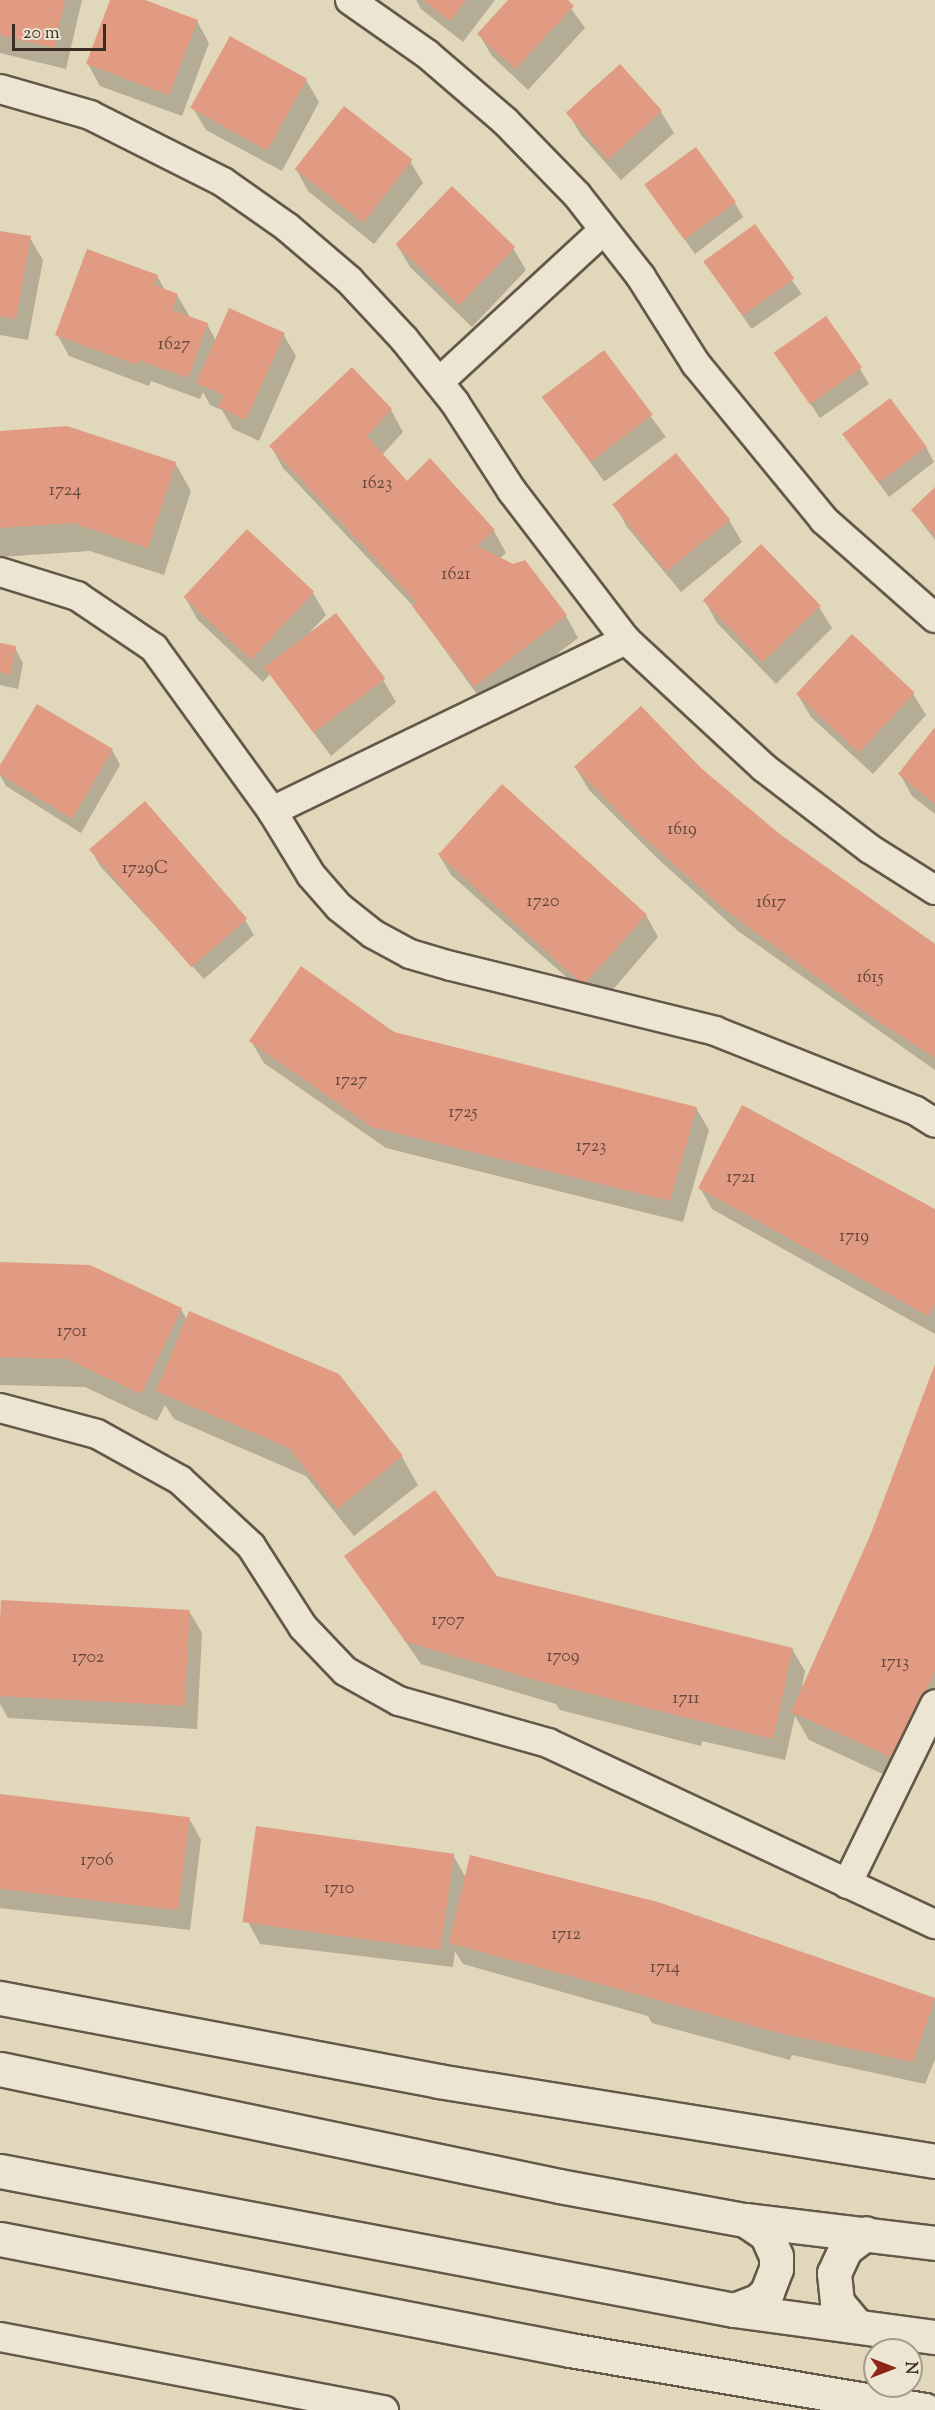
<!DOCTYPE html>
<style>
body{margin:0}
#map{position:relative;width:935px;height:2410px;overflow:hidden;background:#e1d7ba;font-family:"Sorts Mill Goudy",serif}
div>[style]{position:absolute}
.shadow>*{inset:0;background:#0003;transform-origin:0 0}
.building>*{inset:0;background:#e29b83;transform-origin:0 0}
.roads{filter:drop-shadow(2px 0 #645849) drop-shadow(-2px 0 #645849) drop-shadow(0 2px #645849) drop-shadow(0 -2px #645849)}
.minor>*{height:28px;margin:-14px;padding:0 14px;transform-origin:14px;border-radius:14px;background:#ece5d2}
.tertiary>*{height:33px;margin:-16.5px;padding:0 16.5px;transform-origin:16.5px;border-radius:16.5px;background:#ece5d2}
.secondary>*{height:33px;margin:-16.5px;padding:0 16.5px;transform-origin:16.5px;border-radius:16.5px;background:#ece5d2}
span{translate:-50% -50%;white-space:nowrap;text-align:center;line-height:1.15;-webkit-text-stroke:6px #ece5d2;paint-order:stroke}
.number-label{font-size:18px;color:#65483b}
.number-label span{-webkit-text-stroke-width:0}
.north{position:absolute;left:863px;top:2338px;width:60px;height:60px;box-sizing:border-box;background:#ece5d2;border:2px solid #a59b8c;border-radius:50%;rotate:90deg;font-size:16px;font-weight:700;line-height:24px;text-align:center;color:#3b2d23}
.north::after{content:'';display:block;margin:auto;width:21px;height:27px;background:#8f2418;clip-path:polygon(50% 0,100% 100%,50% 72%,0 100%)}
.scale{position:absolute;left:12px;top:24px;width:94px;height:27px;box-sizing:border-box;border:3px solid #3b2d23;border-top:0;padding-left:8px;font-size:18px;line-height:21px;white-space:nowrap;color:#3b2d23;-webkit-text-stroke:4px #ece5d2;paint-order:stroke}
</style>
<div id="map">
<div class="shadow">
<div style="clip-path:polygon(0 0,82px 0,66px 69px,0 53px)"></div>
<div style="clip-path:polygon(112px 0,141px 0,197px 21px,209px 43px,182px 116px,100px 86px,88px 64px)"></div>
<div style="clip-path:polygon(416px 0,495px 0,463px 42px,421px 9px)"></div>
<div style="clip-path:polygon(510px 0,565px 0,585px 28px,528px 90px,492px 56px,479px 34px)"></div>
<div style="clip-path:polygon(306px 80px,319px 102px,282px 171px,206px 130px,193px 108px)"></div>
<div style="clip-path:polygon(661px 112px,674px 133px,621px 180px,581px 135px,568px 113px)"></div>
<div style="clip-path:polygon(410px 161px,423px 183px,374px 244px,308px 191px,296px 169px)"></div>
<div style="clip-path:polygon(647px 186px,735px 203px,743px 217px,695px 254px)"></div>
<div style="left:754px;top:226px;width:83px;height:61px;rotate:55deg"></div>
<div style="clip-path:polygon(0 232px,30px 238px,43px 260px,28px 340px,0 335px)"></div>
<div style="clip-path:polygon(397px 245px,513px 248px,526px 270px,472px 327px,410px 267px)"></div>
<div style="clip-path:polygon(157px 276px,165px 290px,177px 295px,190px 317px,207px 324px,216px 341px,283px 334px,296px 356px,259px 441px,233px 429px,222px 410px,210px 405px,203px 392px,200px 399px,151px 381px,149px 386px,69px 356px,57px 334px)"></div>
<div style="left:604px;top:352px;width:105px;height:76px;rotate:54deg"></div>
<div style="clip-path:polygon(776px 353px,860px 369px,869px 384px,820px 418px)"></div>
<div style="clip-path:polygon(391px 410px,403px 432px,382px 455px,407px 483px,494px 531px,506px 553px,499px 559px,566px 616px,578px 638px,487px 708px,413px 606px,283px 468px,271px 446px)"></div>
<div style="clip-path:polygon(0 432px,175px 463px,191px 491px,164px 575px,90px 551px,0 557px)"></div>
<div style="clip-path:polygon(844px 435px,926px 447px,934px 462px,889px 497px)"></div>
<div style="clip-path:polygon(935px 489px,935px 540px,912px 510px)"></div>
<div style="clip-path:polygon(615px 505px,729px 520px,742px 542px,681px 592px,627px 527px)"></div>
<div style="clip-path:polygon(313px 593px,326px 615px,302px 641px,383px 680px,396px 702px,331px 756px,270px 674px,263px 682px,197px 619px,185px 597px)"></div>
<div style="clip-path:polygon(705px 601px,819px 607px,832px 628px,776px 684px,717px 623px)"></div>
<div style="clip-path:polygon(0 644px,15px 648px,23px 663px,18px 689px,0 685px)"></div>
<div style="clip-path:polygon(913px 694px,926px 715px,873px 774px,811px 717px,798px 695px)"></div>
<div style="clip-path:polygon(935px 730px,935px 814px,912px 796px,900px 774px)"></div>
<div style="clip-path:polygon(112px 750px,120px 765px,81px 833px,6px 786px,0 775px,0 768px)"></div>
<div style="clip-path:polygon(576px 768px,701px 770px,780px 837px,935px 944px,935px 1070px,738px 931px,656px 857px,589px 790px)"></div>
<div style="clip-path:polygon(92px 851px,245px 920px,254px 935px,204px 979px,100px 866px)"></div>
<div style="clip-path:polygon(438px 853px,646px 915px,658px 937px,599px 1006px,451px 875px)"></div>
<div style="clip-path:polygon(393px 1033px,696px 1108px,709px 1130px,683px 1222px,386px 1148px,264px 1063px,251px 1041px)"></div>
<div style="clip-path:polygon(700px 1188px,935px 1212px,935px 1334px,712px 1209px)"></div>
<div style="clip-path:polygon(0 1264px,181px 1309px,187px 1320px,338px 1376px,402px 1457px,418px 1485px,354px 1536px,306px 1476px,174px 1419px,165px 1405px,157px 1421px,85px 1387px,0 1385px)"></div>
<div style="clip-path:polygon(935px 1368px,935px 1736px,911px 1787px,809px 1740px,795px 1716px,785px 1760px,702px 1741px,701px 1746px,560px 1710px,556px 1704px,421px 1664px,346px 1556px,496px 1578px,792px 1649px,805px 1671px,801px 1692px,872px 1536px)"></div>
<div style="clip-path:polygon(2px 1602px,189px 1611px,202px 1633px,197px 1729px,8px 1718px,0 1704px)"></div>
<div style="clip-path:polygon(0 1795px,189px 1818px,201px 1840px,190px 1930px,0 1908px)"></div>
<div style="clip-path:polygon(453px 1855px,466px 1878px,658px 1903px,935px 1999px,935px 2059px,925px 2084px,792px 2055px,790px 2060px,652px 2023px,648px 2016px,463px 1964px,455px 1951px,453px 1967px,260px 1944px,248px 1922px)"></div>
</div>
<div class="building">
<div style="clip-path:polygon(0 0,65px 0,54px 48px,0 35px)"></div>
<div style="clip-path:polygon(110px 0,145px 0,198px 20px,169px 95px,86px 64px)"></div>
<div style="clip-path:polygon(423px 0,466px 0,450px 21px)"></div>
<div style="clip-path:polygon(508px 0,568px 0,574px 6px,515px 69px,477px 34px)"></div>
<div style="left:230px;top:36px;width:88px;height:82px;rotate:29deg"></div>
<div style="left:620px;top:64px;width:63px;height:73px;rotate:48deg"></div>
<div style="left:344px;top:106px;width:87px;height:80px;rotate:38deg"></div>
<div style="left:696px;top:147px;width:68px;height:64px;rotate:54deg"></div>
<div style="left:452px;top:186px;width:88px;height:81px;rotate:44deg"></div>
<div style="left:755px;top:224px;width:67px;height:64px;rotate:54deg"></div>
<div style="clip-path:polygon(0 231px,31px 236px,16px 319px,0 316px)"></div>
<div style="clip-path:polygon(87px 249px,158px 275px,154px 285px,178px 294px,172px 310px,208px 323px,188px 378px,139px 360px,137px 365px,55px 335px)"></div>
<div style="clip-path:polygon(229px 308px,285px 333px,246px 420px,218px 407px,224px 395px,196px 383px)"></div>
<div style="left:826px;top:316px;width:63px;height:64px;rotate:55deg"></div>
<div style="left:604px;top:350px;width:81px;height:78px;rotate:53deg"></div>
<div style="clip-path:polygon(352px 367px,392px 409px,367px 436px,407px 481px,430px 458px,495px 530px,477px 546px,513px 564px,525px 560px,567px 615px,474px 687px,412px 606px,416px 602px,269px 446px)"></div>
<div style="left:890px;top:398px;width:61px;height:60px;rotate:53deg"></div>
<div style="clip-path:polygon(67px 426px,176px 462px,148px 548px,73px 523px,0 528px,0 431px)"></div>
<div style="left:676px;top:453px;width:86px;height:82px;rotate:51deg"></div>
<div style="clip-path:polygon(935px 487px,935px 536px,911px 510px)"></div>
<div style="left:247px;top:529px;width:92px;height:93px;rotate:43deg"></div>
<div style="left:761px;top:544px;width:86px;height:81px;rotate:46deg"></div>
<div style="left:336px;top:613px;width:82px;height:90px;rotate:53deg"></div>
<div style="left:852px;top:634px;width:86px;height:82px;rotate:43deg"></div>
<div style="clip-path:polygon(0 643px,16px 646px,10px 675px,0 672px)"></div>
<div style="clip-path:polygon(37px 704px,113px 749px,72px 819px,0 774px,0 765px)"></div>
<div style="clip-path:polygon(641px 706px,702px 769px,781px 835px,935px 944px,935px 1058px,870px 1016px,724px 909px,641px 835px,574px 767px)"></div>
<div style="clip-path:polygon(935px 727px,935px 804px,898px 774px)"></div>
<div style="left:502px;top:784px;width:195px;height:95px;rotate:42deg"></div>
<div style="left:145px;top:801px;width:156px;height:74px;rotate:49deg"></div>
<div style="clip-path:polygon(301px 966px,394px 1032px,697px 1107px,670px 1201px,372px 1127px,249px 1041px)"></div>
<div style="clip-path:polygon(742px 1105px,935px 1209px,935px 1304px,928px 1316px,698px 1188px)"></div>
<div style="clip-path:polygon(0 1262px,90px 1265px,182px 1308px,141px 1394px,67px 1359px,0 1357px)"></div>
<div style="clip-path:polygon(189px 1311px,339px 1374px,403px 1456px,337px 1509px,289px 1448px,156px 1391px)"></div>
<div style="clip-path:polygon(935px 1364px,935px 1671px,895px 1759px,791px 1712px,870px 1536px)"></div>
<div style="clip-path:polygon(435px 1490px,497px 1576px,793px 1648px,773px 1739px,542px 1682px,406px 1642px,344px 1556px)"></div>
<div style="left:1px;top:1600px;width:189px;height:96px;rotate:3deg"></div>
<div style="left:0;top:1794px;width:191px;height:94px;rotate:7deg"></div>
<div style="left:256px;top:1826px;width:200px;height:97px;rotate:8deg"></div>
<div style="clip-path:polygon(470px 1855px,658px 1902px,935px 1998px,913px 2062px,775px 2032px,449px 1943px)"></div>
</div>
<div class="roads">
<div class="minor">
<div style="left:350px;top:0;width:94px;rotate:35deg"></div>
<div style="left:427px;top:54px;width:103px;rotate:40.7deg"></div>
<div style="left:505px;top:121px;width:103px;rotate:45.8deg"></div>
<div style="left:577px;top:195px;width:104px;rotate:52deg"></div>
<div style="left:641px;top:277px;width:103px;rotate:57.7deg"></div>
<div style="left:696px;top:364px;width:202px;rotate:50.6deg"></div>
<div style="left:824px;top:520px;width:148px;rotate:41.4deg"></div>
<div style="left:0;top:89px;width:94px;rotate:16.1deg"></div>
<div style="left:90px;top:115px;width:149px;rotate:26.7deg"></div>
<div style="left:223px;top:182px;width:78px;rotate:35.1deg"></div>
<div style="left:287px;top:227px;width:82px;rotate:40.5deg"></div>
<div style="left:349px;top:280px;width:81px;rotate:47deg"></div>
<div style="left:404px;top:339px;width:82px;rotate:51.4deg"></div>
<div style="left:455px;top:403px;width:105px;rotate:57.1deg"></div>
<div style="left:512px;top:491px;width:188px;rotate:52.6deg"></div>
<div style="left:626px;top:640px;width:187px;rotate:42.8deg"></div>
<div style="left:763px;top:767px;width:135px;rotate:37.5deg"></div>
<div style="left:870px;top:849px;width:77px;rotate:32.2deg"></div>
<div style="left:439px;top:382px;width:224px;rotate:-42.7deg"></div>
<div style="left:0;top:572px;width:81px;rotate:17.3deg"></div>
<div style="left:77px;top:596px;width:93px;rotate:34deg"></div>
<div style="left:154px;top:648px;width:201px;rotate:54.1deg"></div>
<div style="left:272px;top:811px;width:75px;rotate:58.6deg"></div>
<div style="left:311px;top:875px;width:43px;rotate:48.8deg"></div>
<div style="left:339px;top:907px;width:43px;rotate:38.5deg"></div>
<div style="left:373px;top:934px;width:42px;rotate:28.4deg"></div>
<div style="left:410px;top:954px;width:43px;rotate:16.3deg"></div>
<div style="left:451px;top:966px;width:272px;rotate:13.8deg"></div>
<div style="left:715px;top:1031px;width:216px;rotate:21.7deg"></div>
<div style="left:916px;top:1111px;width:22px;rotate:32deg"></div>
<div style="left:272px;top:811px;width:393px;rotate:-25.8deg"></div>
<div style="left:0;top:1408px;width:100px;rotate:15deg"></div>
<div style="left:97px;top:1434px;width:95px;rotate:29deg"></div>
<div style="left:180px;top:1480px;width:97px;rotate:42.9deg"></div>
<div style="left:251px;top:1546px;width:96px;rotate:57.3deg"></div>
<div style="left:303px;top:1627px;width:61px;rotate:46.3deg"></div>
<div style="left:345px;top:1671px;width:62px;rotate:29.1deg"></div>
<div style="left:399px;top:1701px;width:155px;rotate:15.7deg"></div>
<div style="left:548px;top:1743px;width:427px;rotate:25.1deg"></div>
<div style="left:847px;top:1884px;width:200px;rotate:-63.9deg"></div>
<div style="left:0;top:2337px;width:391px;rotate:10.8deg"></div>
</div>
<div class="tertiary">
<div style="left:0;top:1998px;width:446px;rotate:10.7deg"></div>
<div style="left:438px;top:2081px;width:503px;rotate:9.14deg"></div>
<div style="left:0;top:2239px;width:581px;rotate:11.02deg"></div>
<div style="left:570px;top:2350px;width:360px;rotate:9.6deg"></div>
</div>
<div class="secondary">
<div style="left:0;top:2069px;width:571px;rotate:11.82deg"></div>
<div style="left:559px;top:2186px;width:189px;rotate:10.4deg"></div>
<div style="left:745px;top:2220px;width:191px;rotate:6.9deg"></div>
<div style="left:0;top:2171px;width:747px;rotate:10.72deg"></div>
<div style="left:734px;top:2310px;width:203px;rotate:7.7deg"></div>
<div style="left:734px;top:2310px;width:26px;rotate:-21deg"></div>
<div style="left:758px;top:2301px;width:13px;rotate:-45deg"></div>
<div style="left:767px;top:2292px;width:25px;rotate:-69deg"></div>
<div style="left:776px;top:2269px;width:13px;rotate:-90deg"></div>
<div style="left:776px;top:2256px;width:24px;rotate:-114deg"></div>
<div style="left:766px;top:2234px;width:25px;rotate:-146deg"></div>
<div style="left:857px;top:2326px;width:31px;rotate:-130deg"></div>
<div style="left:837px;top:2302px;width:29px;rotate:-96deg"></div>
<div style="left:834px;top:2273px;width:26px;rotate:-65deg"></div>
<div style="left:845px;top:2249px;width:26px;rotate:-37deg"></div>
</div>
</div>
<div class="number-label">
<span style="left:174px;top:345px">1627</span>
<span style="left:377px;top:484px">1623</span>
<span style="left:65px;top:491px">1724</span>
<span style="left:456px;top:575px">1621</span>
<span style="left:682px;top:830px">1619</span>
<span style="left:145px;top:869px">1729C</span>
<span style="left:543px;top:902px">1720</span>
<span style="left:771px;top:903px">1617</span>
<span style="left:870px;top:978px">1615</span>
<span style="left:351px;top:1081px">1727</span>
<span style="left:463px;top:1113px">1725</span>
<span style="left:591px;top:1147px">1723</span>
<span style="left:741px;top:1178px">1721</span>
<span style="left:854px;top:1237px">1719</span>
<span style="left:72px;top:1332px">1701</span>
<span style="left:448px;top:1621px">1707</span>
<span style="left:563px;top:1657px">1709</span>
<span style="left:88px;top:1658px">1702</span>
<span style="left:895px;top:1663px">1713</span>
<span style="left:686px;top:1699px">1711</span>
<span style="left:97px;top:1861px">1706</span>
<span style="left:339px;top:1889px">1710</span>
<span style="left:566px;top:1935px">1712</span>
<span style="left:665px;top:1968px">1714</span>
</div>
<div class="north">N</div>
<div class="scale">20 m</div>
</div>
